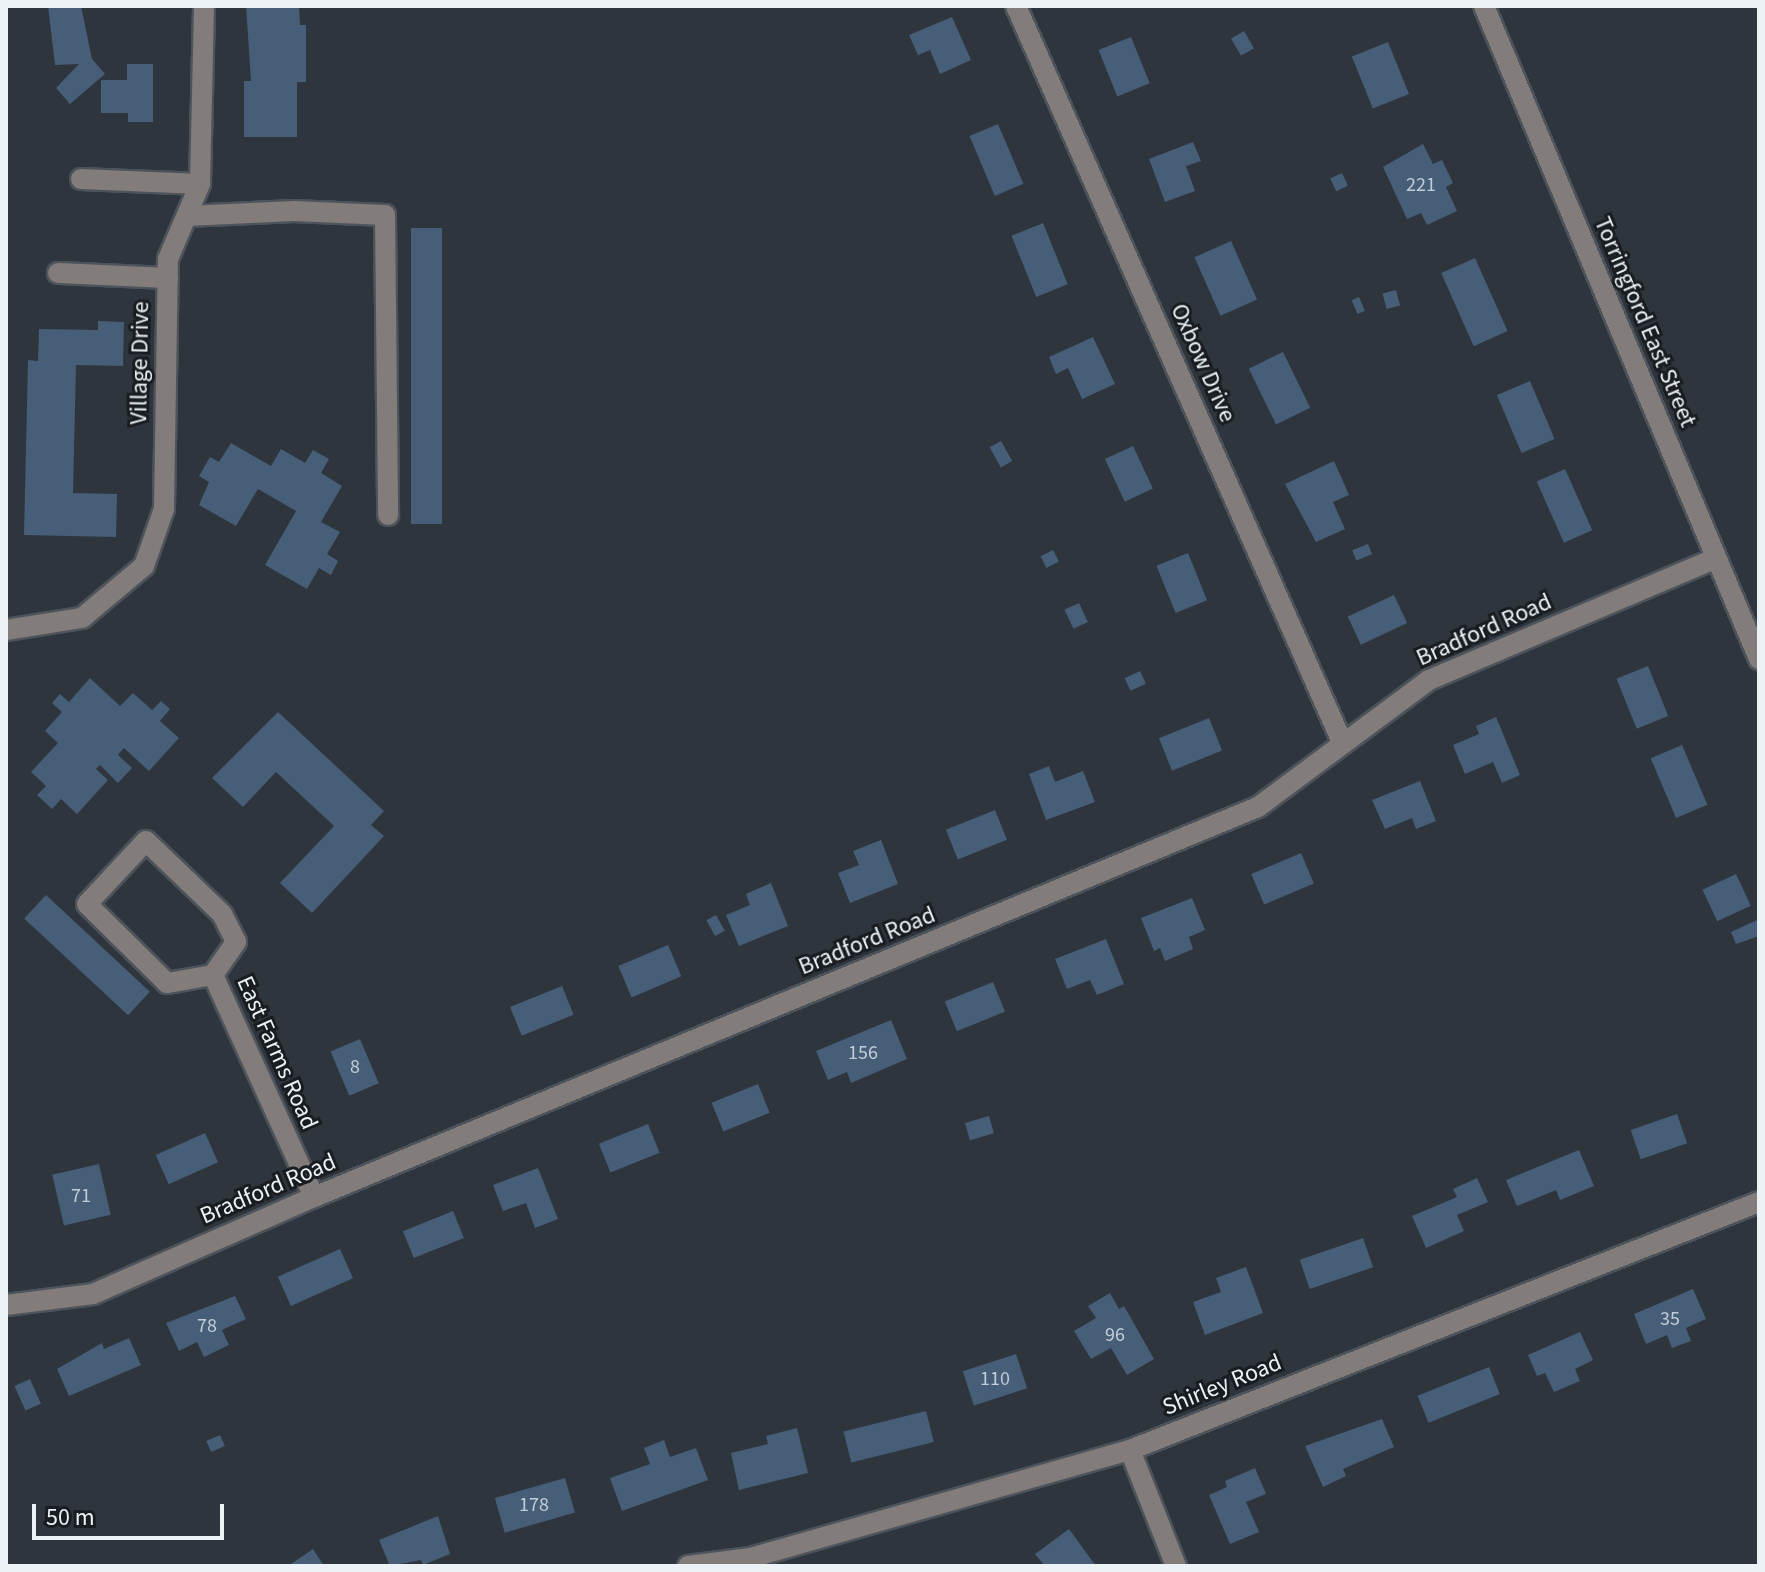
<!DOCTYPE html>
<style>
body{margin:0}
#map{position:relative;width:1765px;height:1572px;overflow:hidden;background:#2e353d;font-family:"Source Sans 3",sans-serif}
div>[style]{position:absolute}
.building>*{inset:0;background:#465e77;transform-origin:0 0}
.roads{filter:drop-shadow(2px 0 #4d535b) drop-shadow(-2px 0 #4d535b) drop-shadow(0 2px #4d535b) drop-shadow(0 -2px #4d535b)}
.minor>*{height:20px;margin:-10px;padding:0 10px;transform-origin:10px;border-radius:10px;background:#827c7a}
span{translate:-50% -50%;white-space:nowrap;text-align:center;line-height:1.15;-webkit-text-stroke:6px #191c20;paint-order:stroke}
.number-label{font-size:20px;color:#c3cdd7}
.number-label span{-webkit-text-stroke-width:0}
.street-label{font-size:24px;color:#edf2f7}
.frame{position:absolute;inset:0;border:8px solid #edf2f7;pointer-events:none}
.scale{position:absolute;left:32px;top:1504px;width:192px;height:36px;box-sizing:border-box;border:4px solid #edf2f7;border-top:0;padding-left:10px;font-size:24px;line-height:28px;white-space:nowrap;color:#edf2f7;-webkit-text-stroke:6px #191c20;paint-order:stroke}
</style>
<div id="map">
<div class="building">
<div style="clip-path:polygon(48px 6px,81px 6px,92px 59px,105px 74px,70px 104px,56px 88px,79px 64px,55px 65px)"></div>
<div style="clip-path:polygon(246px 6px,299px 6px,300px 25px,306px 25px,306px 82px,297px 82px,297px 137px,244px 137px,244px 81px,251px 81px)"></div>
<div style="clip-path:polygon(952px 17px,971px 60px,940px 74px,930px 50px,918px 55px,909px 35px)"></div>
<div style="left:1244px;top:31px;width:20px;height:15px;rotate:60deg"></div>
<div style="left:1131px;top:37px;width:50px;height:35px;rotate:68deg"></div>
<div style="left:1388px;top:42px;width:56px;height:39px;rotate:68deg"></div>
<div style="clip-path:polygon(127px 64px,153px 64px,153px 122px,128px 122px,128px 113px,101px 113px,101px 80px,127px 80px)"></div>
<div style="left:998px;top:124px;width:65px;height:31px;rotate:67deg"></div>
<div style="clip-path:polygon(1193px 142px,1201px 161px,1186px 166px,1195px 191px,1165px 202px,1149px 159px)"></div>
<div style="clip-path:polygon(1423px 144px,1433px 164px,1442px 160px,1453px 183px,1446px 187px,1457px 211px,1427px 225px,1421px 213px,1407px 219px,1383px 167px)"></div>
<div style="left:1342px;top:173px;width:14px;height:13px;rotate:65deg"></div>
<div style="left:1043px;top:223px;width:66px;height:34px;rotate:68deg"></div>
<div style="left:411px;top:228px;width:31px;height:296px"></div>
<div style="left:1231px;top:241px;width:64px;height:40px;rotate:66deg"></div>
<div style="left:1475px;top:258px;width:80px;height:37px;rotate:66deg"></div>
<div style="left:1396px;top:290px;width:16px;height:14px;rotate:75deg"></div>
<div style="left:1359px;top:297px;width:15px;height:8px;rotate:67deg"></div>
<div style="clip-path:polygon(98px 321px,124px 322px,123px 366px,76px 365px,73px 493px,117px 494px,116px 537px,24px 535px,28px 360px,38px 361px,39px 329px,98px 330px)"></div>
<div style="clip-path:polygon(1093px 337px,1115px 384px,1082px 399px,1068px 368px,1056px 374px,1049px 357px)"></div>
<div style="left:1283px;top:352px;width:62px;height:38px;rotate:64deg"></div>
<div style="left:1530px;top:381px;width:63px;height:36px;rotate:67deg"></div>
<div style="left:1001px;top:441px;width:23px;height:13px;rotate:61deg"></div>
<div style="clip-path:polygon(231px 443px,271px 466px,281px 449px,305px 463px,313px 450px,329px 459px,321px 473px,342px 486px,321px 522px,340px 532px,327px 554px,338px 561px,331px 575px,319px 568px,307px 589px,265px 565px,296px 511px,258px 489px,236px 526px,199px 505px,209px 482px,199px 476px,210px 457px,219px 462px)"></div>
<div style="left:1133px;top:446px;width:47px;height:31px;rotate:65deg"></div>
<div style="clip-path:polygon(1334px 461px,1349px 495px,1333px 502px,1345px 529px,1316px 542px,1285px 484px)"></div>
<div style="left:1565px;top:469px;width:67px;height:31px;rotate:66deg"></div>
<div style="left:1368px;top:544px;width:11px;height:17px;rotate:68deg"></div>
<div style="left:1053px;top:550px;width:13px;height:14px;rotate:63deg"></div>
<div style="left:1188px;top:553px;width:51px;height:34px;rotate:68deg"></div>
<div style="left:1394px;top:595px;width:31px;height:51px;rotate:65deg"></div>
<div style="left:1079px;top:603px;width:21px;height:16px;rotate:65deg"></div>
<div style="left:1648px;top:666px;width:54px;height:34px;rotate:68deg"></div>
<div style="left:1140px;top:671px;width:14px;height:17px;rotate:65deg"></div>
<div style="clip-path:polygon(90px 678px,120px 706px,133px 693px,152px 710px,161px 701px,170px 709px,160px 721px,179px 738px,149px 771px,124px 748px,118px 755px,132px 768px,118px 783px,100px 765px,96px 769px,108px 780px,77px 814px,61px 799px,52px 809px,37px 795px,46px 786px,31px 772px,58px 743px,45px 731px,62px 712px,52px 703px,60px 694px,69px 702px)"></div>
<div style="clip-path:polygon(278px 712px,384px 811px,371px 825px,384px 836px,312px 913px,280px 883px,334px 826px,276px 772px,243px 807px,212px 778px)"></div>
<div style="clip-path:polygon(1496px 717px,1520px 775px,1502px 783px,1493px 762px,1465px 774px,1453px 745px,1479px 734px,1476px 726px)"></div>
<div style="left:1209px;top:718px;width:35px;height:54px;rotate:68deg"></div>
<div style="left:1682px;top:745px;width:65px;height:34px;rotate:67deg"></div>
<div style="clip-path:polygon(1049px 766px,1055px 782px,1083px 771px,1095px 802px,1046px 820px,1029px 774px)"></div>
<div style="clip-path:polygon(1420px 781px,1436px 821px,1416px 829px,1412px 818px,1385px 829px,1372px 800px)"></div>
<div style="left:995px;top:810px;width:32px;height:53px;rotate:68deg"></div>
<div style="clip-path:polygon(881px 840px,898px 884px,850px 903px,838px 873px,859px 865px,853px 851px)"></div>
<div style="left:1301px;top:853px;width:33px;height:54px;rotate:67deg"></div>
<div style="left:1736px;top:874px;width:35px;height:37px;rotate:65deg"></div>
<div style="clip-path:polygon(771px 883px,788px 926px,739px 946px,726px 915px,750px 905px,746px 894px)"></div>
<div style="left:46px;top:895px;width:142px;height:32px;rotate:43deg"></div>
<div style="clip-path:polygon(1192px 898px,1205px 930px,1189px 937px,1193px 949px,1165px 961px,1160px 948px,1154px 951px,1141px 918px)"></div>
<div style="left:716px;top:915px;width:18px;height:11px;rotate:61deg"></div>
<div style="clip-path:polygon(1757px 920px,1759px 936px,1736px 944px,1731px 932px)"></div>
<div style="clip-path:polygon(1106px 939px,1124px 984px,1097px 995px,1090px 980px,1067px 989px,1055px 959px)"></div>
<div style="left:668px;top:945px;width:34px;height:54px;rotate:67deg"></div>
<div style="left:993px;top:982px;width:32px;height:52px;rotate:68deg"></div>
<div style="left:562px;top:986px;width:31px;height:56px;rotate:68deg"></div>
<div style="clip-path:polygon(891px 1020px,907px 1059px,851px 1083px,847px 1072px,828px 1080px,816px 1051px)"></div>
<div style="left:360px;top:1039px;width:48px;height:32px;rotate:67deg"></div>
<div style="left:758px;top:1084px;width:31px;height:50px;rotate:68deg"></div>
<div style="left:1677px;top:1114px;width:31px;height:49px;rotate:71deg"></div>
<div style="left:989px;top:1116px;width:18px;height:25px;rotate:74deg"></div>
<div style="left:648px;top:1124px;width:31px;height:53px;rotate:68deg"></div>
<div style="left:205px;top:1133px;width:32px;height:54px;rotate:66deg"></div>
<div style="clip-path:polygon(1579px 1150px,1594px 1186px,1560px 1200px,1556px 1190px,1517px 1206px,1506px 1180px)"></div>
<div style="left:99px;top:1164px;width:52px;height:48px;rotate:77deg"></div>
<div style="clip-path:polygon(538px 1168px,558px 1219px,535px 1228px,526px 1203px,503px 1211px,493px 1185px)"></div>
<div style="clip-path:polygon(1477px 1178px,1488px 1202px,1457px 1215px,1464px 1231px,1426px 1248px,1412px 1216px,1457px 1197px,1453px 1189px)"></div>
<div style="left:453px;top:1211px;width:29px;height:54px;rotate:68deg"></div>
<div style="left:1363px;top:1238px;width:31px;height:67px;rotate:71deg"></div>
<div style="left:340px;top:1249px;width:32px;height:68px;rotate:66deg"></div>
<div style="clip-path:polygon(1246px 1267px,1263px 1313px,1205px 1335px,1193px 1302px,1221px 1292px,1216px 1278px)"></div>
<div style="clip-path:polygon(1693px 1289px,1706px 1319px,1686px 1328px,1691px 1341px,1672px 1348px,1667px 1335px,1646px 1344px,1634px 1314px)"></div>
<div style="clip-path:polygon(1110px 1293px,1119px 1309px,1124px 1306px,1154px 1359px,1127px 1375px,1111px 1348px,1091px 1359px,1074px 1331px,1096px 1318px,1088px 1306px)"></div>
<div style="clip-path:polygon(235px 1296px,246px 1319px,222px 1330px,229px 1345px,204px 1357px,197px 1342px,179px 1351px,166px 1323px)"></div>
<div style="clip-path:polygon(1580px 1332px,1593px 1360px,1575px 1369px,1580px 1381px,1554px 1392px,1545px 1373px,1537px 1376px,1528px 1355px)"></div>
<div style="clip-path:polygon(129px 1338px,141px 1365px,69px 1396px,57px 1369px,102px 1343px,104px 1349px)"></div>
<div style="left:1016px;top:1354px;width:36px;height:56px;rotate:72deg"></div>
<div style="left:1489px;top:1367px;width:29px;height:77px;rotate:68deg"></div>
<div style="left:30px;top:1379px;width:27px;height:17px;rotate:66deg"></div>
<div style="left:926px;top:1411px;width:32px;height:85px;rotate:76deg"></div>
<div style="clip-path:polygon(1382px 1419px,1394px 1447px,1343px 1469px,1346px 1476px,1323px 1487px,1305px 1446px)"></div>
<div style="clip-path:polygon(797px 1428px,808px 1473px,739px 1490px,731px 1453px,768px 1444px,766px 1436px)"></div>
<div style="left:220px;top:1435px;width:12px;height:15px;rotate:66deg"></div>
<div style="clip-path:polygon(664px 1440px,670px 1457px,696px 1448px,708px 1480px,622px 1511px,610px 1478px,650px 1464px,644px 1448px)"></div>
<div style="clip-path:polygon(1255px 1468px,1266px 1494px,1246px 1502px,1259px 1532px,1230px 1544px,1209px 1495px,1227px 1487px,1225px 1481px)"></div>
<div style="left:565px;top:1478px;width:36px;height:73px;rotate:74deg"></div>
<div style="clip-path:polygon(438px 1516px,450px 1554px,423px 1565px,421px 1560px,390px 1566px,379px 1540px)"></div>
<div style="clip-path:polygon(1069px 1529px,1096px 1566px,1045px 1566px,1035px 1554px)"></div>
<div style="clip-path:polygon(313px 1549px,324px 1566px,288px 1566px)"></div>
</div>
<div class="roads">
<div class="minor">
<div style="left:1016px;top:6px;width:805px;rotate:66.11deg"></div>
<div style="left:1484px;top:6px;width:709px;rotate:67.16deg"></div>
<div style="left:81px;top:179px;width:119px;rotate:2.4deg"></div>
<div style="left:187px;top:216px;width:107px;rotate:-2.7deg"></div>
<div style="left:294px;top:211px;width:91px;rotate:2.5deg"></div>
<div style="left:385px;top:215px;width:300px;rotate:89.4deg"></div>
<div style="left:58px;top:273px;width:110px;rotate:2.6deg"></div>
<div style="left:6px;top:630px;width:77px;rotate:-9deg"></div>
<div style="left:82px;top:618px;width:81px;rotate:-40deg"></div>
<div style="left:144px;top:566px;width:60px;rotate:-70.7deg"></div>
<div style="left:164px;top:509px;width:250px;rotate:-89.1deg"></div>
<div style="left:168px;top:259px;width:82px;rotate:-66.9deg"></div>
<div style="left:200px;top:184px;width:178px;rotate:-88.7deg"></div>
<div style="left:146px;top:841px;width:105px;rotate:43.8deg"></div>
<div style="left:222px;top:914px;width:31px;rotate:63deg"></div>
<div style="left:236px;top:942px;width:40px;rotate:124.9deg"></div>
<div style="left:213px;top:975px;width:47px;rotate:170.1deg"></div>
<div style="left:167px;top:983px;width:112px;rotate:-135.4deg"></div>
<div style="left:87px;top:904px;width:86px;rotate:-46.9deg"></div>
<div style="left:213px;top:975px;width:244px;rotate:65.5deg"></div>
<div style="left:6px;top:1305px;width:88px;rotate:-7.2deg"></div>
<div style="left:93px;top:1294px;width:241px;rotate:-23.7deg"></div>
<div style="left:314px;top:1197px;width:1021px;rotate:-22.45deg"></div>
<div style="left:1258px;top:807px;width:213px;rotate:-36.6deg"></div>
<div style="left:1429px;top:680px;width:312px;rotate:-23deg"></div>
<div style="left:1130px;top:1450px;width:125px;rotate:68.4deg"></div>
<div style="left:688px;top:1566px;width:63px;rotate:-7.4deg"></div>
<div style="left:750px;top:1558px;width:395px;rotate:-15.9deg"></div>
<div style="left:1130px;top:1450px;width:676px;rotate:-21.52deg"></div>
</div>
</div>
<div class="number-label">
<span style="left:1421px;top:185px">221</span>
<span style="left:863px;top:1053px">156</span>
<span style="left:355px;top:1067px">8</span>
<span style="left:81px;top:1196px">71</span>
<span style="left:1670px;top:1319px">35</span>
<span style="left:207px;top:1326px">78</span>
<span style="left:1115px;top:1335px">96</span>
<span style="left:995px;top:1379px">110</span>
<span style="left:534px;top:1505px">178</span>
</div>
<div class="street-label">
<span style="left:1645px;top:322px;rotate:67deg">Torringford East Street</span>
<span style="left:140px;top:363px;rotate:-89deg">Village Drive</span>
<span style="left:1203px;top:363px;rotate:66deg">Oxbow Drive</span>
<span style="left:1484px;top:630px;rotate:-24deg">Bradford Road</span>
<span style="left:867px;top:941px;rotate:-22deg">Bradford Road</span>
<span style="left:277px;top:1053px;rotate:66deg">East Farms Road</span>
<span style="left:268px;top:1189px;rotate:-23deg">Bradford Road</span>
<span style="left:1222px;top:1385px;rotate:-22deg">Shirley Road</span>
</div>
<div class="frame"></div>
<div class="scale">50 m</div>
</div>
